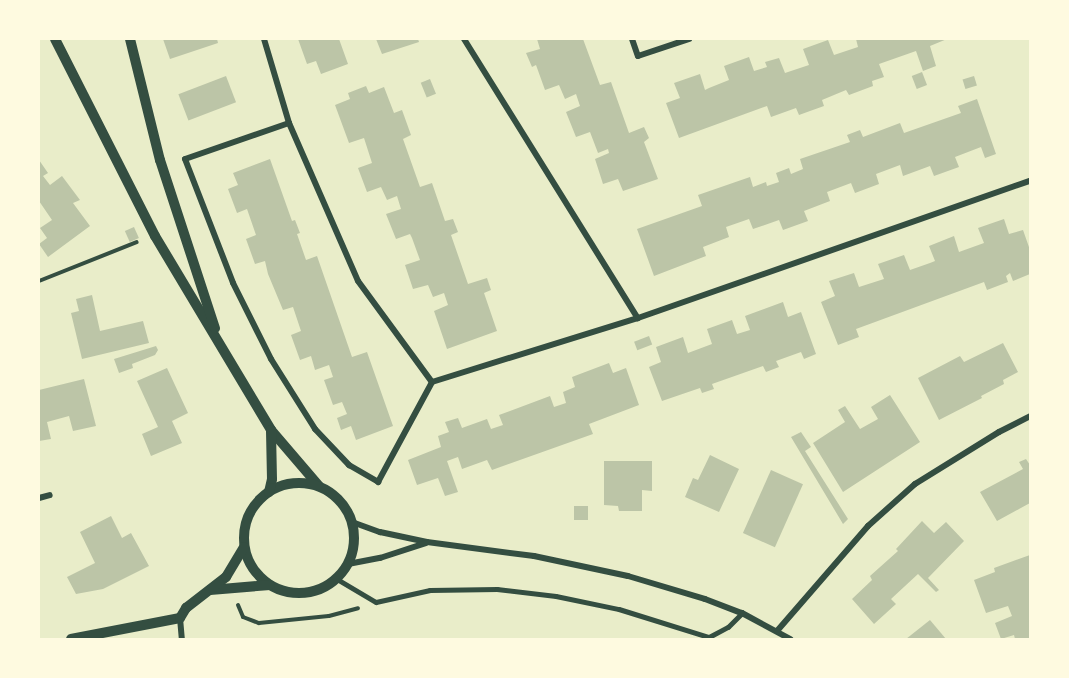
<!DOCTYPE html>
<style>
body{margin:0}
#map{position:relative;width:1069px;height:678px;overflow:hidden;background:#e9edc9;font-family:"Golos Text",sans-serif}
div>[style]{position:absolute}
.building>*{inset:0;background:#bcc5a7;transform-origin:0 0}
.path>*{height:4px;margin:-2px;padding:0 2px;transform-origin:2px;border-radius:2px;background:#344e41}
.service>*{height:4.5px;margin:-2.25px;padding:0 2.25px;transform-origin:2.25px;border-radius:2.25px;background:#344e41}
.minor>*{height:6px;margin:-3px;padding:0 3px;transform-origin:3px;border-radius:3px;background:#344e41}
.tertiary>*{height:10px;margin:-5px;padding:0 5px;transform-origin:5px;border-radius:5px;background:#344e41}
.tertiary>.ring{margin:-5px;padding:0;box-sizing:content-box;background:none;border:10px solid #344e41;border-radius:50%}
span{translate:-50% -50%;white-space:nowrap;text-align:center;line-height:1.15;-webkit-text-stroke:4.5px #fefae0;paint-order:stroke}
.frame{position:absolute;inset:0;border:40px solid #fefae0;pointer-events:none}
</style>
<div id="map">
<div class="building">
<div style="clip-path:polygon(163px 39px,217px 39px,218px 43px,170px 59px)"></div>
<div style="clip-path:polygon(298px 39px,339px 39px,348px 64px,321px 74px,316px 61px,307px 64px)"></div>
<div style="clip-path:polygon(376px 39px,418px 39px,419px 42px,382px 54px)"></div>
<div style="clip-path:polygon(537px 39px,583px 39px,600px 85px,611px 82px,629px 133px,644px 127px,649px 138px,644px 142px,658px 179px,623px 191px,618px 179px,603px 184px,595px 159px,609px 153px,608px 149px,598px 153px,590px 132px,576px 137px,566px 112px,580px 106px,576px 94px,565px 99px,559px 85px,545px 90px,536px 65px,532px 67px,526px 53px,540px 49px)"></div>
<div style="clip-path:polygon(856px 39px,947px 39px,930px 46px,936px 66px,923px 71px,916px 51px,879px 64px,884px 77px,872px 81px,873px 86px,849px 95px,846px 90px,822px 100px,824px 106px,810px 111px,799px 115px,796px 108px,771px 117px,767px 106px,679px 138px,666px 103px,680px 98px,674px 83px,700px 74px,705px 90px,709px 88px,729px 80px,724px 66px,749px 57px,754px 71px,767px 67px,765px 62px,779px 58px,785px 73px,809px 65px,803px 49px,828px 40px,834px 55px,858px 47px)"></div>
<div style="left:922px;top:72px;width:14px;height:11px;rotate:69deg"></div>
<div style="left:226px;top:76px;width:28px;height:51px;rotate:69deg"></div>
<div style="left:974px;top:76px;width:10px;height:12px;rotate:73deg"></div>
<div style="left:430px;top:79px;width:16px;height:10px;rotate:68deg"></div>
<div style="clip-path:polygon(366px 86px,369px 93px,384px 87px,394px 113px,402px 110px,411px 135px,403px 139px,420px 187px,432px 183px,445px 221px,453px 219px,458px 232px,451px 235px,468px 284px,487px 278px,491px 290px,484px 293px,497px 331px,447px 349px,434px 311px,448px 305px,444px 293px,433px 297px,428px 285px,413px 289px,405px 265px,420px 260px,412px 238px,410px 234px,396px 239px,386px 214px,401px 209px,397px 196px,387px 200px,381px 187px,367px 192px,358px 168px,372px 163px,364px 138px,349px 143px,335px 105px,350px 99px,348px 93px)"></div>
<div style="clip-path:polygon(977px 99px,996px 154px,985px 158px,981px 147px,955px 157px,959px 167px,934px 176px,930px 166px,903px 176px,900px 165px,876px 174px,879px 184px,855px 193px,851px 183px,827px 192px,830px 201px,804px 211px,808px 221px,783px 230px,779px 220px,753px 229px,749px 219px,726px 227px,729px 237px,703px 247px,706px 256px,654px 276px,637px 229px,702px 206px,698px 195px,750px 177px,753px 187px,766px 182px,767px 186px,779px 182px,776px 173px,789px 168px,791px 174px,803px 169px,800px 159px,850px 142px,847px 135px,860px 130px,863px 137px,900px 123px,904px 133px,961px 113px,958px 106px)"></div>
<div style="clip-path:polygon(270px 159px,292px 221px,295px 220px,300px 233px,297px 234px,306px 260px,317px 256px,352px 357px,367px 352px,393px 426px,356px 440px,351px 426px,341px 430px,337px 418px,347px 414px,342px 402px,333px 405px,324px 380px,333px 377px,329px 365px,315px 370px,311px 356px,300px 360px,291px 335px,301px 331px,293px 307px,283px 310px,268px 274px,265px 261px,255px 264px,246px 239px,256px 235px,247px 209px,237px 213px,228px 189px,238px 185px,233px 173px)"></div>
<div style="clip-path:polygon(39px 160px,48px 173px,43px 176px,50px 185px,62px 176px,80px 200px,73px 203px,90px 226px,48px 257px,39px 244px,47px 238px,40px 228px,52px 220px,39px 201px)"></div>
<div style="clip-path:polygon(1004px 219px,1009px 234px,1023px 230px,1030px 250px,1030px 274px,1013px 281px,1010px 273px,1006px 276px,1008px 282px,987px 290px,984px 282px,856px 329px,859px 337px,838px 345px,821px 302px,835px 296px,829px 281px,854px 273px,859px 287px,884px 279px,878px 264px,904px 255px,910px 270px,930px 263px,935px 261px,929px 246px,954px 236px,959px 252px,984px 243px,978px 228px)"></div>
<div style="left:134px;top:227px;width:12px;height:10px;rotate:66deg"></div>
<div style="clip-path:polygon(92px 295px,100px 331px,143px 321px,149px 343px,82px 359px,71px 313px,79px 311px,76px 299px)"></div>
<div style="clip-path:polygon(783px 302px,788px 317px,801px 312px,816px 354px,804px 359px,801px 352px,776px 361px,779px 367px,766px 372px,763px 366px,712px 384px,714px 389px,702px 393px,700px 388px,662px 401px,649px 367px,661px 362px,656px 347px,683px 337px,688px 353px,712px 344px,707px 329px,732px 320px,737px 334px,750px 330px,745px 316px)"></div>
<div style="left:649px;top:336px;width:9px;height:16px;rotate:69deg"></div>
<div style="clip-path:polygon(1003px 343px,1018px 372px,1003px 380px,1004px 384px,981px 396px,982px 398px,939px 420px,918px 378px,960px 356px,964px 362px)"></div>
<div style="clip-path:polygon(156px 346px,158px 350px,155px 355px,132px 364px,133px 368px,119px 373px,114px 359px)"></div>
<div style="clip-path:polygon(609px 363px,613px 373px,626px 368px,639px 405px,589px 424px,593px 434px,492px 470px,487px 460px,462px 469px,458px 457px,447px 461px,458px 492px,445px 496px,438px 478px,417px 485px,408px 460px,441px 447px,438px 436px,449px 432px,445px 422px,458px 418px,462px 428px,487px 419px,491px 429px,503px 425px,499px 415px,550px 396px,554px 407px,566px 403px,563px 392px,575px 387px,572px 377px)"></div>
<div style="clip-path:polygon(167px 368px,188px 413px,172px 421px,182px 443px,151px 456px,142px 434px,158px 427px,137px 381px)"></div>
<div style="clip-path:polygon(84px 379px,96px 426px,73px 431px,69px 416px,47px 422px,51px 439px,39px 441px,39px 390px)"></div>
<div style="clip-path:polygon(890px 395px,920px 442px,843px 492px,813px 443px,845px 422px,838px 410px,845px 406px,860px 429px,878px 419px,871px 407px)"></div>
<div style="clip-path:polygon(801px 432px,811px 447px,805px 451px,848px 519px,843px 524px,791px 437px)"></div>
<div style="clip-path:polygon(710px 455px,739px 469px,719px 512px,685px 497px,693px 478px,698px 480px)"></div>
<div style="clip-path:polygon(1026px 459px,1030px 465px,1030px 503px,997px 521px,980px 492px,1023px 469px,1019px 462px)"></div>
<div style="clip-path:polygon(604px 461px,652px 461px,652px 491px,642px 490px,642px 511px,619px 511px,618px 506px,604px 505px)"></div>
<div style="left:771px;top:470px;width:35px;height:69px;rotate:24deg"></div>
<div style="left:574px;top:506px;width:14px;height:14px"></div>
<div style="clip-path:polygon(111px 516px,122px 538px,131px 533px,149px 566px,103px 589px,76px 594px,67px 577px,95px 563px,80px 532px)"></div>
<div style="clip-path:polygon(922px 521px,934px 533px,946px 522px,964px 541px,928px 578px,939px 590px,936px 592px,918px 574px,891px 599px,896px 604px,874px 624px,852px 599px,872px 580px,870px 576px,898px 551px,896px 549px)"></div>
<div style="clip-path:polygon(1030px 555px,1030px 639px,1015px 639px,1014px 635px,1001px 639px,995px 623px,1012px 616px,1008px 606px,986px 613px,974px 580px,995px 572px,994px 568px)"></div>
<div style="clip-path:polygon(930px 620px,946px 639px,906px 639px)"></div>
</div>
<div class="path">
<div style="left:39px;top:281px;width:105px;rotate:-21.7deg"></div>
<div style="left:238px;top:605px;width:13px;rotate:67deg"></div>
<div style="left:243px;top:617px;width:17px;rotate:21deg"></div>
<div style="left:259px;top:623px;width:70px;rotate:-5.7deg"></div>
<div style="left:329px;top:616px;width:30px;rotate:-15deg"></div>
</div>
<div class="service">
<div style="left:337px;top:579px;width:45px;rotate:30.5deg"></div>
<div style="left:376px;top:602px;width:55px;rotate:-12.5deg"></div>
<div style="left:430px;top:590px;width:67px;rotate:-0.9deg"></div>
<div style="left:497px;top:589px;width:59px;rotate:6.8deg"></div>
<div style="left:556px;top:596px;width:64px;rotate:11.7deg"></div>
<div style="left:619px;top:609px;width:94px;rotate:17.3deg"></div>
<div style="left:709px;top:637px;width:21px;rotate:-28deg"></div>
<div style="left:728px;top:627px;width:20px;rotate:-45deg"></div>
</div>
<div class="minor">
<div style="left:264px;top:39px;width:88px;rotate:73.4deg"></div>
<div style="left:289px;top:123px;width:172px;rotate:66.4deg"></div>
<div style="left:358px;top:281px;width:125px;rotate:53.8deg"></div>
<div style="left:464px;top:39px;width:329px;rotate:58.1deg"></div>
<div style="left:632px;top:39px;width:18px;rotate:71deg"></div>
<div style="left:638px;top:56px;width:54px;rotate:-18.4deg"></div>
<div style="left:289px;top:123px;width:110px;rotate:160.9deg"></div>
<div style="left:185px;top:159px;width:133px;rotate:68.8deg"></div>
<div style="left:233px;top:283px;width:85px;rotate:63.4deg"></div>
<div style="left:271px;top:359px;width:83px;rotate:57.8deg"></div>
<div style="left:315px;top:429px;width:50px;rotate:46.6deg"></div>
<div style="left:349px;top:465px;width:34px;rotate:30deg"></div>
<div style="left:378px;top:482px;width:114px;rotate:-61.6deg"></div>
<div style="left:432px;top:382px;width:216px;rotate:-17.3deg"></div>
<div style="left:638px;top:318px;width:415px;rotate:-19.3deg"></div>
<div style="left:39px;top:498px;width:11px;rotate:-15deg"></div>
<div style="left:352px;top:522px;width:30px;rotate:20deg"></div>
<div style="left:380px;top:532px;width:48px;rotate:12deg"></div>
<div style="left:427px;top:542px;width:108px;rotate:7.5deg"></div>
<div style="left:534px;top:556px;width:96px;rotate:12deg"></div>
<div style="left:628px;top:576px;width:80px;rotate:16.6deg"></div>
<div style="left:705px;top:599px;width:40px;rotate:21deg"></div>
<div style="left:742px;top:613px;width:55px;rotate:28.4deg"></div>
<div style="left:348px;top:564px;width:33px;rotate:-11deg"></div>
<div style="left:380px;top:558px;width:48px;rotate:-18.1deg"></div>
<div style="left:180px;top:618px;width:21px;rotate:85deg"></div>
<div style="left:777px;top:631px;width:139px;rotate:-49.1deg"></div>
<div style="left:868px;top:526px;width:63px;rotate:-41.8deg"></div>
<div style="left:915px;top:484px;width:99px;rotate:-31.8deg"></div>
<div style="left:999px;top:432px;width:35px;rotate:-27deg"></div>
</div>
<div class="tertiary">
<div style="left:55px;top:39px;width:221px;rotate:63.1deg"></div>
<div style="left:155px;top:236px;width:226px;rotate:59.1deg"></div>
<div style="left:271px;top:430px;width:74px;rotate:49.4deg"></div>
<div style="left:130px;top:39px;width:125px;rotate:76.1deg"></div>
<div style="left:160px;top:160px;width:177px;rotate:71.9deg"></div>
<div class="ring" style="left:244px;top:483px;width:100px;height:100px"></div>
<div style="left:269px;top:492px;width:13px;rotate:-77deg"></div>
<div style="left:272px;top:479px;width:49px;rotate:-91.2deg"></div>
<div style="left:210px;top:590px;width:60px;rotate:-4.8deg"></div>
<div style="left:71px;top:639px;width:111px;rotate:-10.9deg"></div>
<div style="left:180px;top:618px;width:12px;rotate:-59deg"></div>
<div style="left:186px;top:608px;width:51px;rotate:-37.8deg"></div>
<div style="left:226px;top:577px;width:35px;rotate:-59deg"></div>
</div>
<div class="frame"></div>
</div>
